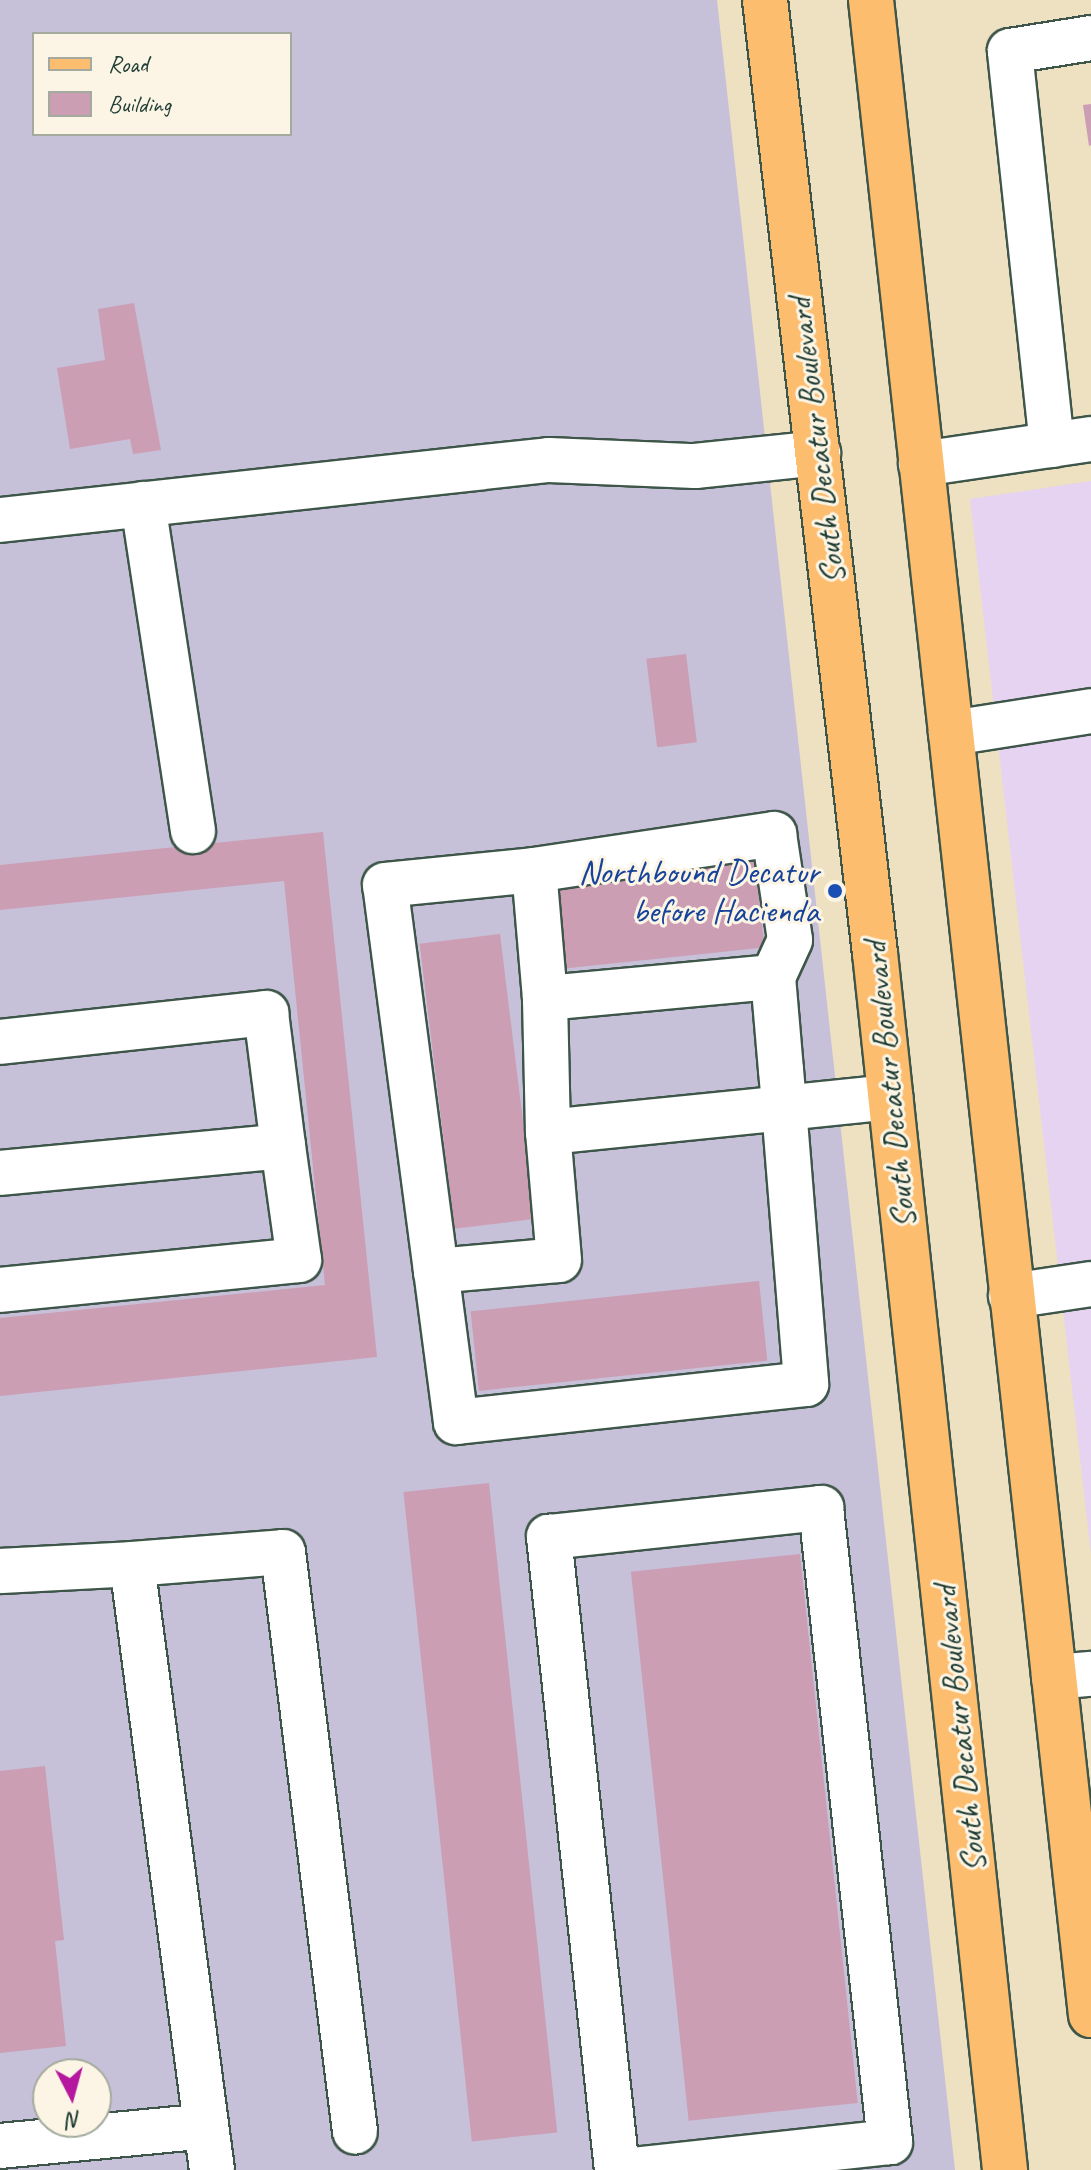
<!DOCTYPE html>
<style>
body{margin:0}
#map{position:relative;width:1091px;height:2170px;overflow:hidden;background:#ede1c1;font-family:Caveat,sans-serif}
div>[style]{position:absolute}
.built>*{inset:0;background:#e5d3f1}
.industrial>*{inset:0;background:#c7c0d9}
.building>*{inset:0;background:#cb9eb4;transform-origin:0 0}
.roads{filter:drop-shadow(2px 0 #3e5649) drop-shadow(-2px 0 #3e5649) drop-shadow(0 2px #3e5649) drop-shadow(0 -2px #3e5649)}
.minor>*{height:44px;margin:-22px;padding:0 22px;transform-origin:22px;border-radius:22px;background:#fff}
.major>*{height:44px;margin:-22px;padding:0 22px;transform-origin:22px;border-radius:22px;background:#fcbd6f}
.dots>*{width:22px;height:22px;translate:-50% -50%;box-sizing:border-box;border:4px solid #fcf5e5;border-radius:50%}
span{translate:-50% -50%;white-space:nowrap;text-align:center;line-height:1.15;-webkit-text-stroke:6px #fcf5e5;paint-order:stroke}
.street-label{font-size:34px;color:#1f3d34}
.transit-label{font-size:34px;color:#164399}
.right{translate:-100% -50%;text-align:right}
.legend{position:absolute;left:32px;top:32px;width:260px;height:104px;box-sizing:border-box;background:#fcf5e5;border:2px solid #a4ab9e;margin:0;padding:10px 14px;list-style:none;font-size:24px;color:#1f3d34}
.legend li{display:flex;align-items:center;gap:16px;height:40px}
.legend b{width:40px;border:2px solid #a4ab9e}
.north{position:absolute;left:32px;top:2058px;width:80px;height:80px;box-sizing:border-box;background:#fcf5e5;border:2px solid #a4ab9e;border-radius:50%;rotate:174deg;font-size:22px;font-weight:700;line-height:32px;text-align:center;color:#1f3d34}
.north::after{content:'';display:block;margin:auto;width:28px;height:36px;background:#b5179e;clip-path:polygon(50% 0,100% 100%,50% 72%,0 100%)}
</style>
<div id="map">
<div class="built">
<div style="clip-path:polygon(1091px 481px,1091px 1554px,970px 499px)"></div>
</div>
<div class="industrial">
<div style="clip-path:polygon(evenodd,0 0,717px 0,955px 2170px,0 2170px,0 0,34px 34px,290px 34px,290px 134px,34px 134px,34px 34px,0 0,48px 2074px,96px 2074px,96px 2122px,48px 2122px,48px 2074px)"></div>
</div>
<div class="building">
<div style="clip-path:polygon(1091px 104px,1091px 145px,1089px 146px,1083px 105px)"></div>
<div style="clip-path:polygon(134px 303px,161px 450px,133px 454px,130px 439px,70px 449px,57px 368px,105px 360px,98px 309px)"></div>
<div style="left:686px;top:654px;width:89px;height:40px;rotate:83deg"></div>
<div style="clip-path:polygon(323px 832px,377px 1357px,0 1396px,0 1318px,325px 1285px,284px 881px,0 910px,0 865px)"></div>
<div style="left:755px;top:858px;width:90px;height:208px;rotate:84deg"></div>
<div style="left:500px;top:934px;width:287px;height:81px;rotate:83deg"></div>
<div style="left:759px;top:1281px;width:80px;height:290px;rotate:84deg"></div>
<div style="left:489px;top:1483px;width:653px;height:86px;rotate:84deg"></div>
<div style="left:800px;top:1554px;width:552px;height:170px;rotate:84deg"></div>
<div style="clip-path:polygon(45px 1766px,64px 1940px,55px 1941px,66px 2046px,0 2053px,0 1771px)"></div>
</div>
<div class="roads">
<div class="minor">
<div style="left:1052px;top:445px;width:396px;rotate:-96.1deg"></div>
<div style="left:1010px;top:51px;width:82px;rotate:-9.1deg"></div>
<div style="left:921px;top:464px;width:172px;rotate:-8.4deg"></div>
<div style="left:143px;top:504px;width:331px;rotate:81.3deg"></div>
<div style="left:0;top:520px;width:552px;rotate:-6.24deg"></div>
<div style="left:549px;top:460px;width:146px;rotate:2.4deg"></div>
<div style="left:695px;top:466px;width:124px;rotate:-6deg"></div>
<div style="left:951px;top:733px;width:142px;rotate:-8.9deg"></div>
<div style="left:545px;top:998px;width:128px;rotate:-94.9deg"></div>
<div style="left:534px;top:870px;width:243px;rotate:-8.5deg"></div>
<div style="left:774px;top:834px;width:107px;rotate:81.4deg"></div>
<div style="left:790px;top:940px;width:41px;rotate:114.7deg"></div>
<div style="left:0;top:1042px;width:268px;rotate:-6.2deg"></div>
<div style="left:266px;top:1013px;width:134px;rotate:82.7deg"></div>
<div style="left:548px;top:1132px;width:134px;rotate:-91.3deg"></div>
<div style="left:545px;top:998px;width:229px;rotate:-5.3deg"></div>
<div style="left:773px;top:977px;width:93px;rotate:85.1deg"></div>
<div style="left:781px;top:1070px;width:38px;rotate:85deg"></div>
<div style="left:784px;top:1108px;width:277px;rotate:85.4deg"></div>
<div style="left:806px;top:1384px;width:352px;rotate:173.8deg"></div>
<div style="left:456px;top:1422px;width:152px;rotate:-97.5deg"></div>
<div style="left:436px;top:1271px;width:123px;rotate:-5.1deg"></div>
<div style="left:559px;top:1260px;width:128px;rotate:-94.9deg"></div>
<div style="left:548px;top:1132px;width:237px;rotate:-5.8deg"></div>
<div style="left:784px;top:1108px;width:107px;rotate:-5.9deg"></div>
<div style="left:0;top:1173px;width:284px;rotate:-5.4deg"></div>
<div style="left:283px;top:1146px;width:115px;rotate:82deg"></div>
<div style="left:299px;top:1260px;width:301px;rotate:174.3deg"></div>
<div style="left:436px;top:1271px;width:389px;rotate:-97.5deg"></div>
<div style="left:385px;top:885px;width:150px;rotate:-5.7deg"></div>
<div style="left:1011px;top:1296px;width:81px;rotate:-8.5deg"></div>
<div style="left:0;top:1571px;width:132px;rotate:-3deg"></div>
<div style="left:1054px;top:1677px;width:37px;rotate:-5deg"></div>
<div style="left:0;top:2146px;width:207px;rotate:-5.5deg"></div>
<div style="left:212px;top:2170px;width:611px;rotate:-97.52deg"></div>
<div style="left:132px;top:1564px;width:151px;rotate:-4.5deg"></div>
<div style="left:283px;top:1552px;width:584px;rotate:82.92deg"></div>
<div style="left:617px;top:2170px;width:637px;rotate:-96.13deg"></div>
<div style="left:549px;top:1537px;width:274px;rotate:-6.1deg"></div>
<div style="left:821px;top:1508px;width:638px;rotate:83.79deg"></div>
<div style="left:890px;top:2142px;width:259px;rotate:173.8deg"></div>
</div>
<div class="major">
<div style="left:765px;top:0;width:959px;rotate:83.42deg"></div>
<div style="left:875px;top:953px;width:1224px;rotate:83.9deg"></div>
<div style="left:871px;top:0;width:2027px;rotate:83.77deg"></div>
</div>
</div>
<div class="dots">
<div style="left:835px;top:891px;background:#1a4fb4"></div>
</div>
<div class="street-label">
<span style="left:816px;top:441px;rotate:-97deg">South Decatur Boulevard</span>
<span style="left:889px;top:1085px;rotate:-96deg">South Decatur Boulevard</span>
<span style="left:959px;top:1729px;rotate:-96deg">South Decatur Boulevard</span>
</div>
<div class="transit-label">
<span class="right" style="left:819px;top:891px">Northbound Decatur<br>before Hacienda</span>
</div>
<ul class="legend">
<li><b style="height:10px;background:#fcbd6f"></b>Road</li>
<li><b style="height:22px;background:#cb9eb4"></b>Building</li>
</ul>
<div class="north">N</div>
</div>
